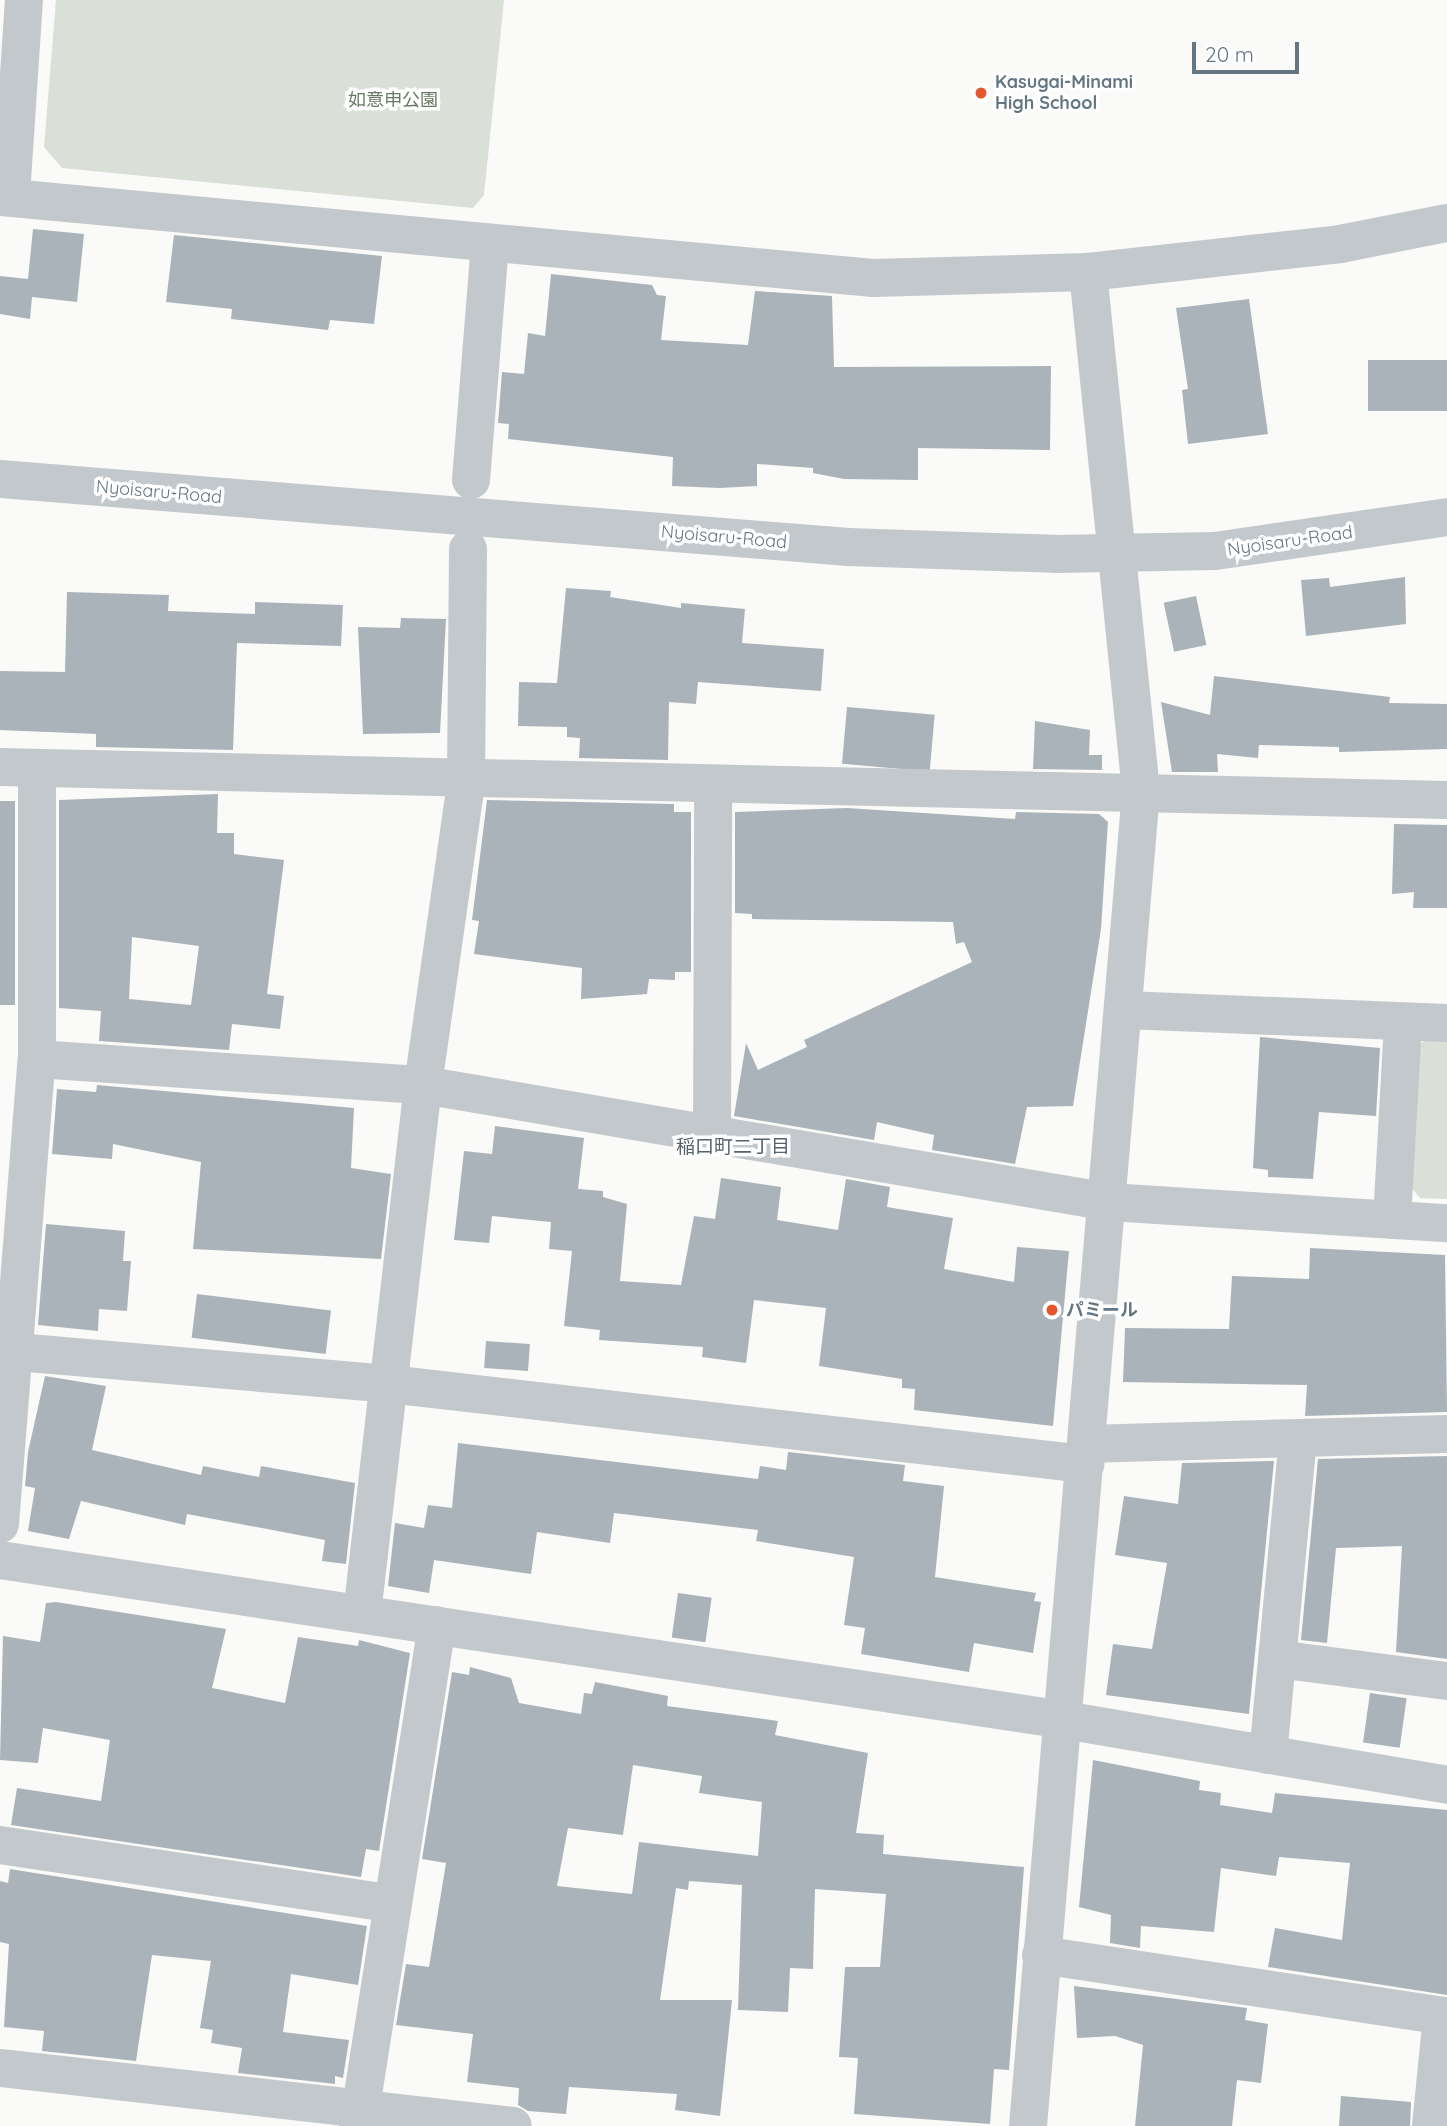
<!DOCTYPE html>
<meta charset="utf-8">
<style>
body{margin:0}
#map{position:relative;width:1447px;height:2126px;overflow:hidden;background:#fafaf8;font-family:Quicksand,"Noto Sans JP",sans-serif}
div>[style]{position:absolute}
.green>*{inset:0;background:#dadfd7}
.building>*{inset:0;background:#aab3b9;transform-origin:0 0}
.minor>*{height:38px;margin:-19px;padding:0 19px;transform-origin:19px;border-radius:19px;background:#c3c8cc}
.tertiary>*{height:38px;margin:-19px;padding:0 19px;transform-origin:19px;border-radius:19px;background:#c3c8cc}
.dots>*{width:19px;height:19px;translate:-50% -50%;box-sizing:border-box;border:4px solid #fff;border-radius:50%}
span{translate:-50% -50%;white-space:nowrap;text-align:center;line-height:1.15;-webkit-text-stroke:7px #fff;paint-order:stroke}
.poi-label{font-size:18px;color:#657683;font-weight:700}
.left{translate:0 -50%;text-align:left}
.park-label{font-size:18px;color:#687a64}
.street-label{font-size:18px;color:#657683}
.neighbourhood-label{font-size:19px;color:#57646e}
.scale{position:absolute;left:1192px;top:42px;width:107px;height:32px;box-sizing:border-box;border:4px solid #657683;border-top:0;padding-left:9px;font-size:21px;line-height:24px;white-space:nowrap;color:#657683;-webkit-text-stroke:5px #fff;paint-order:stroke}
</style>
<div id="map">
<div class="green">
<div style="clip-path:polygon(56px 0,504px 0,484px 195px,473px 208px,62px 168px,44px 147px)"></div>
<div style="clip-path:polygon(1427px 1037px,1447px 1038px,1447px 1199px,1420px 1198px,1410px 1186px,1416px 1049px)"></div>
</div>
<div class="building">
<div style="clip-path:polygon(33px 229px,84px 234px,77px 302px,32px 297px,30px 319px,0 314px,0 276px,28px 279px)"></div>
<div style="clip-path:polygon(174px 235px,382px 256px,374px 324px,330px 320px,328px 330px,231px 319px,232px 309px,166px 302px)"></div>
<div style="clip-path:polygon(551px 274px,652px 285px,657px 295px,666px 296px,661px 340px,748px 345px,755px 291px,832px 296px,834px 367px,1051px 366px,1050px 450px,918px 448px,918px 480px,844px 479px,813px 473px,813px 468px,757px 464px,757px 486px,720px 488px,672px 486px,673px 457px,508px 439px,509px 424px,498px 423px,502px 372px,524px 374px,528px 333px,545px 336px)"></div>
<div style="clip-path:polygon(1249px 299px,1268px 434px,1188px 444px,1182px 390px,1188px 389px,1176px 308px)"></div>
<div style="left:1447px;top:360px;width:51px;height:79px;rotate:90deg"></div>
<div style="clip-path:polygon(1405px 577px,1406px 624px,1306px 636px,1301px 580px,1329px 578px,1330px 587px)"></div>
<div style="clip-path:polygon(566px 588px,611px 591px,610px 597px,681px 608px,681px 603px,745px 609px,742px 643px,824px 649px,821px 691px,698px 682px,696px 704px,669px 702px,668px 760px,579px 758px,580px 738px,567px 737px,567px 727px,518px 726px,519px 682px,557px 683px)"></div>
<div style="clip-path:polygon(67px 592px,169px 595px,168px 611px,255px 614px,255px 602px,343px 605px,341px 646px,237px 643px,233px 750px,96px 747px,96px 734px,0 730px,0 671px,65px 672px)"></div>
<div style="left:1196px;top:596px;width:50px;height:33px;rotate:78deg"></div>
<div style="clip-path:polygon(401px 618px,446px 619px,440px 733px,363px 734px,358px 627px,400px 628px)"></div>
<div style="clip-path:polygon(1214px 676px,1390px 697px,1389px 703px,1447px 704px,1447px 749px,1339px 752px,1339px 747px,1259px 745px,1258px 758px,1217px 754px,1218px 772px,1172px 772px,1161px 702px,1210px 715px)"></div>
<div style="left:847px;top:707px;width:88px;height:57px;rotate:5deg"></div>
<div style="clip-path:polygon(1035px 721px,1090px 730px,1089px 755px,1102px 755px,1102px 770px,1033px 769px)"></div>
<div style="clip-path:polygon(evenodd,218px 794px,217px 833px,234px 833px,234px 854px,284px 860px,267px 994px,284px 996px,280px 1029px,232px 1024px,229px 1050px,99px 1041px,101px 1011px,59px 1008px,59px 800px,218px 794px,132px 937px,199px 946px,191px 1005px,129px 999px,132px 937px)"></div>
<div style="clip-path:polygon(487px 800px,674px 804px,674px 812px,691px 812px,691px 972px,675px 972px,675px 980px,649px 979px,647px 994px,581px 999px,582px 968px,474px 954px,479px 921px,472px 920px)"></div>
<div style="left:15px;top:801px;width:204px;height:15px;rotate:90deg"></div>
<div style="clip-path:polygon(847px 808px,1015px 819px,1016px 812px,1099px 814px,1108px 822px,1101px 929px,1073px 1106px,1027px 1107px,1015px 1164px,932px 1150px,934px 1135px,877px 1122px,874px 1140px,734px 1116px,746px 1043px,758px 1070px,807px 1047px,804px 1040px,972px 962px,964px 942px,956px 944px,953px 922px,752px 919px,752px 914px,735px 913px,735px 812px)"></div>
<div style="clip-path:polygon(1394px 824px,1447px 825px,1447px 908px,1413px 908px,1414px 892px,1392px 894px)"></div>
<div style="clip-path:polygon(1260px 1037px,1380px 1048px,1376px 1116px,1319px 1112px,1313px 1179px,1268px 1177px,1268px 1170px,1253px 1168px)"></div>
<div style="clip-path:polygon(97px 1085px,354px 1108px,351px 1168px,391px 1174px,381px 1259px,193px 1249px,201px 1162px,113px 1144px,112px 1159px,52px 1154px,57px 1089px,96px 1092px)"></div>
<div style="clip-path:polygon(495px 1126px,584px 1138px,578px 1189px,603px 1191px,603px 1197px,627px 1204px,620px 1281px,681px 1285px,694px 1216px,715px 1219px,721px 1178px,781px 1187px,777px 1220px,838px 1230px,846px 1179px,890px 1187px,887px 1207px,953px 1218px,944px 1269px,1014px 1282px,1017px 1247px,1069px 1251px,1053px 1426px,914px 1410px,915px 1389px,902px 1388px,902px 1379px,819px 1366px,826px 1308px,754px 1300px,746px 1363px,702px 1357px,703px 1347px,599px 1340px,600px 1330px,564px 1326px,572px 1251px,549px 1249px,551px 1222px,492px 1216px,489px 1243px,454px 1240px,464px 1151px,492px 1154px)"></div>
<div style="clip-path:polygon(46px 1224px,125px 1231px,123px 1261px,131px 1261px,127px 1311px,99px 1309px,98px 1331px,38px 1325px)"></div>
<div style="clip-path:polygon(1310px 1248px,1445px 1255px,1447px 1412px,1305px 1416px,1307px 1385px,1123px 1382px,1125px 1328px,1229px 1329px,1232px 1276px,1309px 1279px)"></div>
<div style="left:197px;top:1294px;width:135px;height:44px;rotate:7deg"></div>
<div style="left:486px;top:1341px;width:44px;height:27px;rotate:4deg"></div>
<div style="clip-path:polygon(45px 1376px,106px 1386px,92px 1450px,201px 1475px,203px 1466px,259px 1477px,261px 1466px,355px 1483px,346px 1564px,322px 1561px,325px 1540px,187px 1514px,185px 1525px,81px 1501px,69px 1539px,28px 1531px,35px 1488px,25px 1486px,28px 1452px)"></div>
<div style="clip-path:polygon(458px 1443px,758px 1479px,760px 1466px,786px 1470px,788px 1452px,905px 1465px,903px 1481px,944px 1486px,935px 1577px,1036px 1593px,1034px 1601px,1041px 1602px,1033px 1653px,974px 1643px,969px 1672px,861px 1654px,865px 1628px,844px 1625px,854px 1557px,756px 1541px,758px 1530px,614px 1513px,610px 1543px,537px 1532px,531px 1574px,434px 1560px,429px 1593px,388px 1586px,395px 1523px,424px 1528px,428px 1505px,452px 1508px)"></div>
<div style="clip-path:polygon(1447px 1456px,1447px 1659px,1396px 1652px,1402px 1546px,1336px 1548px,1327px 1643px,1301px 1640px,1318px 1459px)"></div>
<div style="clip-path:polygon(1274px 1461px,1249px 1714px,1106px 1695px,1113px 1644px,1152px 1649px,1167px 1563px,1115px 1555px,1124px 1496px,1178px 1504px,1182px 1463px)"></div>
<div style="left:678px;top:1593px;width:34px;height:45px;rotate:8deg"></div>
<div style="clip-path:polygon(56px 1602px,226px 1629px,212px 1688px,285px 1703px,298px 1637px,358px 1646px,359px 1640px,410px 1653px,379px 1851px,366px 1849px,361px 1877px,11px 1825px,17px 1788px,101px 1801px,110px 1740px,43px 1728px,38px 1763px,0 1760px,3px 1636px,40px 1642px,46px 1603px)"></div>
<div style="clip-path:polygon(evenodd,470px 1667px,511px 1678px,519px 1703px,581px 1714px,584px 1693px,592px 1694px,595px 1682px,668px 1696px,667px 1706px,778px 1721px,775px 1735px,868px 1753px,856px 1833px,884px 1835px,883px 1854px,1024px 1867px,1009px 2070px,994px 2069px,990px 2124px,854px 2114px,858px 2058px,839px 2057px,845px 1967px,880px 1967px,886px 1894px,815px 1889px,813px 1969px,790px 1968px,788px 2012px,738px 2010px,742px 1885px,689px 1881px,688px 1890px,676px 1888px,660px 2000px,732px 2000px,720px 2116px,675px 2110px,677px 2094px,569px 2087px,566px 2114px,528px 2111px,518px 2105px,519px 2088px,467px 2082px,473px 2034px,396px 2025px,406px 1964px,429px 1967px,446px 1863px,422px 1859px,452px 1672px,469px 1675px,470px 1667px,633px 1765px,702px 1776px,699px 1793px,762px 1802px,758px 1856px,639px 1842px,632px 1894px,557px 1886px,568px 1828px,623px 1835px,633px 1765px)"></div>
<div style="left:1370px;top:1693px;width:37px;height:50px;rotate:8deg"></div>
<div style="clip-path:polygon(1093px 1760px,1200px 1781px,1199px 1790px,1221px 1793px,1220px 1805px,1272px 1813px,1275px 1793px,1447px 1810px,1447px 1995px,1268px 1967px,1275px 1928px,1342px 1940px,1350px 1863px,1279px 1857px,1276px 1876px,1221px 1868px,1214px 1932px,1141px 1926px,1140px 1948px,1110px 1943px,1111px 1915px,1079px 1907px)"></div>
<div style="clip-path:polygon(10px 1869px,367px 1926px,358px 1985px,291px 1974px,283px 2032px,349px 2040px,343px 2078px,335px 2076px,335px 2084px,238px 2073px,242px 2048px,211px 2043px,213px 2030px,200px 2028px,211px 1961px,152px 1955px,136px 2061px,42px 2051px,44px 2031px,4px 2027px,9px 1944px,0 1942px,0 1881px,8px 1883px)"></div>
<div style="clip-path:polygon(1074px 1986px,1247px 2008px,1245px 2020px,1268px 2024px,1261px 2083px,1237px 2080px,1232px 2126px,1135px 2126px,1143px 2045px,1115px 2036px,1077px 2038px)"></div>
<div style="clip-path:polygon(1341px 2096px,1411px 2102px,1410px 2126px,1339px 2126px)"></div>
</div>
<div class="minor">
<div style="left:11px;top:195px;width:195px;rotate:-86.2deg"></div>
<div style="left:0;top:197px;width:877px;rotate:5.3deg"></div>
<div style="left:873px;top:278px;width:215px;rotate:-1.6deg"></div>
<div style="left:1088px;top:272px;width:254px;rotate:-6.3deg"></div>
<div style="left:1340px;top:244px;width:109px;rotate:-11.1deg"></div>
<div style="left:471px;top:480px;width:235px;rotate:-85.4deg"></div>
<div style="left:0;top:767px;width:1447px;rotate:1.31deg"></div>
<div style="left:1125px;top:1010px;width:322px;rotate:2.3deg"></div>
<div style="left:37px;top:1059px;width:387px;rotate:3.9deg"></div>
<div style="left:423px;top:1085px;width:696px;rotate:9.68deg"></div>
<div style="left:1109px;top:1202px;width:339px;rotate:3.6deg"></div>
<div style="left:712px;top:1134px;width:348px;rotate:-89.8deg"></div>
<div style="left:1392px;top:1220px;width:198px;rotate:-86.8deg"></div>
<div style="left:17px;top:1352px;width:373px;rotate:4.9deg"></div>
<div style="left:389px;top:1384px;width:701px;rotate:6.56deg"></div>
<div style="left:1086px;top:1444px;width:361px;rotate:-1.6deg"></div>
<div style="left:0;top:1524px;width:466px;rotate:-85.5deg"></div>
<div style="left:37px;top:1059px;width:291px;rotate:-90deg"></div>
<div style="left:0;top:1560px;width:1070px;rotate:8.55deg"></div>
<div style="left:1058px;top:1719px;width:395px;rotate:9.6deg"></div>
<div style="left:362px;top:1614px;width:533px;rotate:-83.42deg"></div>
<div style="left:423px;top:1085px;width:307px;rotate:-81.9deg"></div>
<div style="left:466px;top:781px;width:232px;rotate:-89.5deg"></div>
<div style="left:1277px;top:1659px;width:171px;rotate:7.4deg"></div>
<div style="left:1268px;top:1755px;width:318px;rotate:-84.6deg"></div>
<div style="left:0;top:1845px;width:394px;rotate:8.5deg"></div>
<div style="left:1041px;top:1955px;width:406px;rotate:8.6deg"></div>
<div style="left:1442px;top:2016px;width:111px;rotate:95.7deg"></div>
<div style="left:0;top:2068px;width:516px;rotate:6.45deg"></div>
<div style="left:358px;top:2126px;width:507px;rotate:-81.04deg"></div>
<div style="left:1028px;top:2126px;width:1340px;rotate:-85.16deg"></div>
<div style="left:1141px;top:791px;width:522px;rotate:-95.83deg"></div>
</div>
<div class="tertiary">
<div style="left:0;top:479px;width:851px;rotate:4.58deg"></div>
<div style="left:848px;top:547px;width:207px;rotate:1.9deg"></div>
<div style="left:1055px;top:554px;width:160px;rotate:-1.1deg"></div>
<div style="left:1215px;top:551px;width:234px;rotate:-8.3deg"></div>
</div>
<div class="dots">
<div style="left:981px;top:93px;background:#e4572e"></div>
<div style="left:1052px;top:1310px;background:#e4572e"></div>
</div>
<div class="poi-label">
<span class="left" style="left:995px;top:93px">Kasugai-Minami<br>High School</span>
<span class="left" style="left:1066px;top:1310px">パミール</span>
</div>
<div class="park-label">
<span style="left:393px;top:100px">如意申公園</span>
</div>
<div class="street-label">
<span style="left:159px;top:492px;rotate:5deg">Nyoisaru-Road</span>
<span style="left:724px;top:537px;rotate:5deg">Nyoisaru-Road</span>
<span style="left:1290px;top:541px;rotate:-8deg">Nyoisaru-Road</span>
</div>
<div class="neighbourhood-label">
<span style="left:733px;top:1147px">稲口町二丁目</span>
</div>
<div class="scale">20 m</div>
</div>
